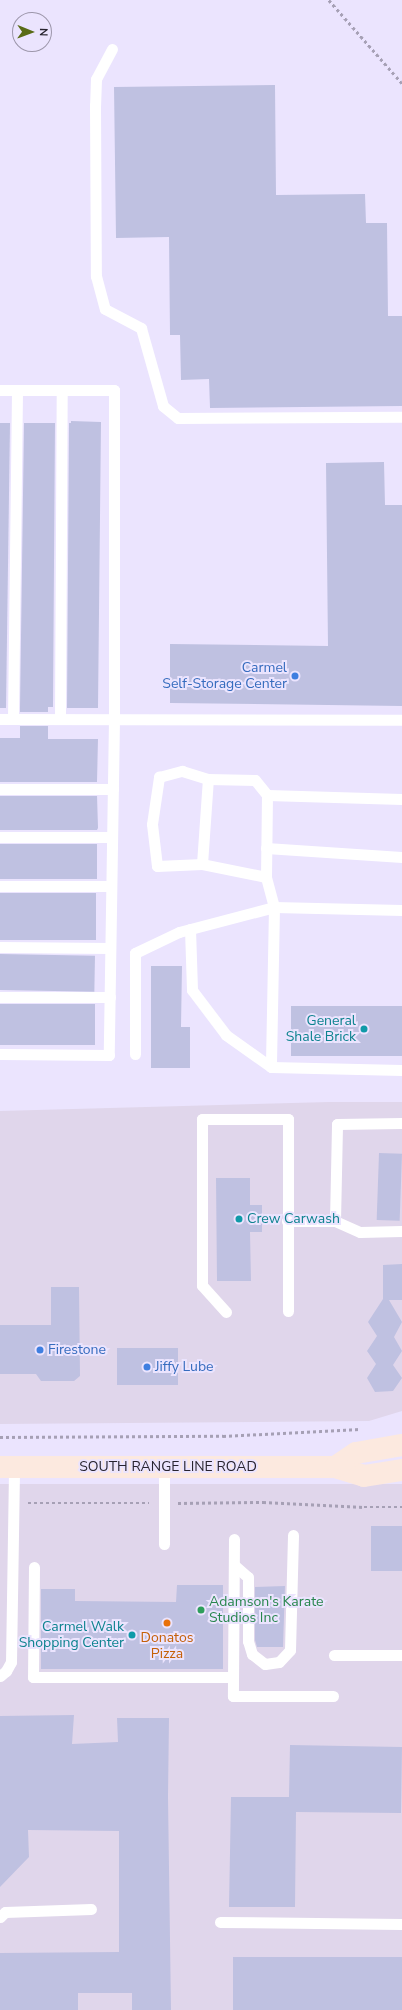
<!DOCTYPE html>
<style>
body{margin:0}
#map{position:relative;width:402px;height:2010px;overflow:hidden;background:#ebe4fe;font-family:"Nunito Sans",sans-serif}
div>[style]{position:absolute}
.commercial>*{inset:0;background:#e0d6eb;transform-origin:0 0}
.building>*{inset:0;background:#bfc1e1;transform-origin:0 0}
.path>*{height:2.5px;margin-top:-1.25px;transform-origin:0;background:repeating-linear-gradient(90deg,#a6a0b5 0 3px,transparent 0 6px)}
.service>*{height:11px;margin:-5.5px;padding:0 5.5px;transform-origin:5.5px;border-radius:5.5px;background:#fff}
.secondary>*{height:22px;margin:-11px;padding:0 11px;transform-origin:11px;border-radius:11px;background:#fce9df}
.dots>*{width:11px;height:11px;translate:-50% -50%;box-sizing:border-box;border:2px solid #ebe4fe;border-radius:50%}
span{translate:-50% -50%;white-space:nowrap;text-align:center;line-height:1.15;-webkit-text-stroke:4px #ebe4fe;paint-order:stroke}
.shop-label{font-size:14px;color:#366cbe}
.right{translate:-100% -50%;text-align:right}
.left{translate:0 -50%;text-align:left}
.culture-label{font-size:14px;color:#0d838f}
.street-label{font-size:14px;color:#27232f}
.leisure-label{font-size:14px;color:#27864d}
.food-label{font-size:14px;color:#c56008}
.north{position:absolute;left:12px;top:12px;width:40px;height:40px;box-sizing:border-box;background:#ebe4fe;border:1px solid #9d97ab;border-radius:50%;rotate:91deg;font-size:11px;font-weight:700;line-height:16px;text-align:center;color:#27232f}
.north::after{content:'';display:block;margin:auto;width:14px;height:18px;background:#596b16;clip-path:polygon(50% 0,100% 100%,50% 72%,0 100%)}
</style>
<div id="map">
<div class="commercial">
<div style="clip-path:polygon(329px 1102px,402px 1102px,402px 1411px,369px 1421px,0 1424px,0 1111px)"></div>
<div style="left:0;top:1484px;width:402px;height:526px"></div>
</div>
<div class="building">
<div style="clip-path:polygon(275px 85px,276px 195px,365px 194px,366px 223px,387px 223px,388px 316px,402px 316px,402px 406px,210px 408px,209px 379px,181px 380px,180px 335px,170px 335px,169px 237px,116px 238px,114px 87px)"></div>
<div style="clip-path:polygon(71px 421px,101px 422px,98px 708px,67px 708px,69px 423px,71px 423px)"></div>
<div style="clip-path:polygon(0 423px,10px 423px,6px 708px,0 708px)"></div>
<div style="clip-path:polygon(24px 423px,55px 423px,53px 707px,48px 707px,48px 712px,20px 712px,20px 708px)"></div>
<div style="clip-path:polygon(384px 462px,385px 505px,402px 505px,402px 706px,170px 703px,170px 644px,328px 646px,326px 463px)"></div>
<div style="clip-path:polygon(20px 726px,48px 726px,48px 739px,98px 739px,97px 782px,0 782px,0 738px,20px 738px)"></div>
<div style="clip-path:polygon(0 796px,97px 796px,98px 828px,97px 830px,0 830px)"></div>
<div style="left:0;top:844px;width:97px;height:35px"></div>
<div style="left:0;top:893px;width:96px;height:47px"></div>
<div style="left:0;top:954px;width:95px;height:36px;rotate:1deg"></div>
<div style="clip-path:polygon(151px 966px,182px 966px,181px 1027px,190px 1027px,190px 1068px,151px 1068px)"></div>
<div style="left:0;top:1004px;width:95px;height:41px"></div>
<div style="left:291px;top:1006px;width:111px;height:50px"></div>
<div style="left:379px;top:1153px;width:23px;height:67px;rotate:2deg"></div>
<div style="clip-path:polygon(216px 1178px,250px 1178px,250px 1205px,262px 1205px,262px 1232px,250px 1232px,251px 1281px,217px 1281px)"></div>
<div style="clip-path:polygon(402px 1264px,402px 1300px,389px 1300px,402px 1322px,394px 1337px,402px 1351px,393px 1365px,402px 1378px,393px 1391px,375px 1392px,367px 1378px,376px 1364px,367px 1351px,377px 1336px,368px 1322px,383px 1299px,383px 1265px)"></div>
<div style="clip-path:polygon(51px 1287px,79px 1287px,80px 1376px,74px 1381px,41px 1381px,36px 1374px,0 1374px,0 1325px,51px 1325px)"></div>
<div style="left:117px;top:1348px;width:61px;height:37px"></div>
<div style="left:371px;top:1526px;width:31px;height:45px"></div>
<div style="clip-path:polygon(177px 1585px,223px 1585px,223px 1669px,41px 1669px,41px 1589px,75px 1589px,75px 1601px,176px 1602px)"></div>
<div style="clip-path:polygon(285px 1586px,283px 1647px,257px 1647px,255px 1640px,255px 1587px)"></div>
<div style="clip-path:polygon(74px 1715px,72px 1744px,118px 1742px,117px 1718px,169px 1718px,168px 1797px,171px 2010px,132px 2010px,132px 1993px,78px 1993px,78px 2010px,0 2010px,0 1953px,119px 1952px,119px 1831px,28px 1830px,29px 1857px,0 1887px,0 1716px)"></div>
<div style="clip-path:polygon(290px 1745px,402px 1747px,401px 1813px,296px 1812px,295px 1907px,229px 1907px,231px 1797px,289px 1797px)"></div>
<div style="left:233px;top:1957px;width:169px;height:53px"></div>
</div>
<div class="path">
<div style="left:329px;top:0;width:111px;rotate:48.7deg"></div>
<div style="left:0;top:1437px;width:223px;rotate:-0.3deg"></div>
<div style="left:223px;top:1436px;width:137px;rotate:-2.9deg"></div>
<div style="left:28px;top:1503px;width:121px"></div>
<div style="left:178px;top:1503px;width:85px;rotate:-0.7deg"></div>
<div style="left:263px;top:1502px;width:101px;rotate:2.8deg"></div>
<div style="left:364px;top:1507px;width:38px"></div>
</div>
<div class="service">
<div style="left:112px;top:49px;width:34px;rotate:118deg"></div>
<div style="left:96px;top:79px;width:26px;rotate:92deg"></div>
<div style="left:95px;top:105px;width:171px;rotate:89.7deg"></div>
<div style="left:96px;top:276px;width:34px;rotate:75deg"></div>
<div style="left:105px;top:309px;width:41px;rotate:27.8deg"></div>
<div style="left:141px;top:328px;width:81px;rotate:74.2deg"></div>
<div style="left:163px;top:406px;width:19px;rotate:39deg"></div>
<div style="left:178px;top:418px;width:224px;rotate:-0.3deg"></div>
<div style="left:0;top:390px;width:114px"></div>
<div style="left:114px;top:390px;width:329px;rotate:90deg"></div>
<div style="left:114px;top:719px;width:336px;rotate:90.9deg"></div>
<div style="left:109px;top:1055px;width:109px;rotate:-179.5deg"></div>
<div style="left:0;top:719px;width:402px;rotate:0.1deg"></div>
<div style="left:13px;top:719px;width:329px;rotate:-89.3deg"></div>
<div style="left:60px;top:719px;width:329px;rotate:-89.7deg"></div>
<div style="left:0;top:789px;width:113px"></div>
<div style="left:0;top:837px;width:112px"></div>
<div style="left:266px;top:848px;width:136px;rotate:3.8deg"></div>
<div style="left:202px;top:864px;width:85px;rotate:-86deg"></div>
<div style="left:266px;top:877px;width:65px;rotate:-168.5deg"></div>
<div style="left:202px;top:864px;width:45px;rotate:177.5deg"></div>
<div style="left:157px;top:866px;width:42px;rotate:-96.8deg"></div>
<div style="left:152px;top:824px;width:48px;rotate:-81.5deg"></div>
<div style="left:159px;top:777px;width:24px;rotate:-15deg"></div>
<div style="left:182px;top:771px;width:27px;rotate:17deg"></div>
<div style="left:208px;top:779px;width:47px;rotate:1.2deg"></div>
<div style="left:255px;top:780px;width:19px;rotate:51deg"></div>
<div style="left:0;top:886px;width:111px"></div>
<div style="left:402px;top:910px;width:128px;rotate:-178.7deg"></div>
<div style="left:274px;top:907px;width:160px;rotate:91.1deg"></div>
<div style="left:271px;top:1067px;width:131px;rotate:1.3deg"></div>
<div style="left:190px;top:929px;width:61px;rotate:88.1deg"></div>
<div style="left:192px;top:990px;width:56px;rotate:52.9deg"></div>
<div style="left:226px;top:1035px;width:55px;rotate:35.4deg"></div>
<div style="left:0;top:947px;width:110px;rotate:0.5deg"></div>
<div style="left:0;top:997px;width:110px"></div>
<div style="left:135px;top:1054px;width:101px;rotate:-90deg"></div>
<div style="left:135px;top:953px;width:49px;rotate:-25.5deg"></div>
<div style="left:179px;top:932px;width:98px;rotate:-14.7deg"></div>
<div style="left:274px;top:907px;width:31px;rotate:-105deg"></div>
<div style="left:266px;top:877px;width:82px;rotate:-89.3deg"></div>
<div style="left:267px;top:795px;width:135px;rotate:1.7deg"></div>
<div style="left:287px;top:1221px;width:48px"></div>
<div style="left:335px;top:1221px;width:27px;rotate:24deg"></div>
<div style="left:360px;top:1232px;width:42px;rotate:-1.4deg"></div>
<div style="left:335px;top:1221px;width:97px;rotate:-88.8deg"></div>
<div style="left:337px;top:1124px;width:65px;rotate:-0.9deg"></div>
<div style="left:226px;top:1312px;width:36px;rotate:-132deg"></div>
<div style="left:202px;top:1285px;width:166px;rotate:-90deg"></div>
<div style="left:202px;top:1119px;width:86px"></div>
<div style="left:288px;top:1119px;width:192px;rotate:90deg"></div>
<div style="left:164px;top:1467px;width:77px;rotate:90deg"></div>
<div style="left:234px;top:1539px;width:157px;rotate:90.4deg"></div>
<div style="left:233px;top:1696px;width:100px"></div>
<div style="left:234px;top:1565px;width:18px;rotate:41deg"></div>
<div style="left:248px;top:1577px;width:64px;rotate:90deg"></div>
<div style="left:248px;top:1641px;width:14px;rotate:73deg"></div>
<div style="left:252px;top:1654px;width:16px;rotate:38deg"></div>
<div style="left:265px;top:1664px;width:14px;rotate:-8deg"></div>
<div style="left:279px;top:1662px;width:16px;rotate:-47deg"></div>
<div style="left:290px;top:1650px;width:115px;rotate:-88.5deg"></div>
<div style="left:34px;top:1567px;width:110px;rotate:90.5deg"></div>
<div style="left:33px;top:1677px;width:200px"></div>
<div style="left:334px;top:1655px;width:68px"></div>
<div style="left:0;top:1676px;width:8px;rotate:-40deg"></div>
<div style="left:6px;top:1671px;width:10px;rotate:-61deg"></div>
<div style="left:11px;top:1662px;width:195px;rotate:-89.1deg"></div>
<div style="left:0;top:1917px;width:7px;rotate:-45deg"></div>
<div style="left:5px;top:1912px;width:86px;rotate:-2deg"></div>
<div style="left:220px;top:1922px;width:182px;rotate:0.6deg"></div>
</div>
<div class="secondary">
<div style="left:0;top:1467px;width:335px"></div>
<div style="left:335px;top:1467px;width:30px;rotate:17deg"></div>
<div style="left:364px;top:1476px;width:38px;rotate:-9deg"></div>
<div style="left:335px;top:1467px;width:25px;rotate:-34deg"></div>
<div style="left:356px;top:1453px;width:47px;rotate:-9.9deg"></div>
</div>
<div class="dots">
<div style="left:295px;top:676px;background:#3f7fe0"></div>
<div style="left:364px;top:1029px;background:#0f9aa8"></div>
<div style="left:239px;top:1219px;background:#0f9aa8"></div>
<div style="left:40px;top:1350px;background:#3f7fe0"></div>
<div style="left:147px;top:1367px;background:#3f7fe0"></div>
<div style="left:201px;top:1610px;background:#2e9e5b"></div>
<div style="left:167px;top:1623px;background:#e8710a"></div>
<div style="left:132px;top:1635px;background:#0f9aa8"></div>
</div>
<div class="shop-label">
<span class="right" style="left:287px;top:676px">Carmel<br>Self-Storage Center</span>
<span class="left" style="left:48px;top:1350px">Firestone</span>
<span class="left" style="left:155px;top:1367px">Jiffy Lube</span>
</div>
<div class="culture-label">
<span class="right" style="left:356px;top:1029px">General<br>Shale Brick</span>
<span class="left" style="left:247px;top:1219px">Crew Carwash</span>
<span class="right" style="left:124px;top:1635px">Carmel Walk<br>Shopping Center</span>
</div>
<div class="street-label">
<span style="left:168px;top:1467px">SOUTH RANGE LINE ROAD</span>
</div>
<div class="leisure-label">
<span class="left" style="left:209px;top:1610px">Adamson's Karate<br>Studios Inc</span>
</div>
<div class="food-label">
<span style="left:167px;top:1646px">Donatos<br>Pizza</span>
</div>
<div class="north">N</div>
</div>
